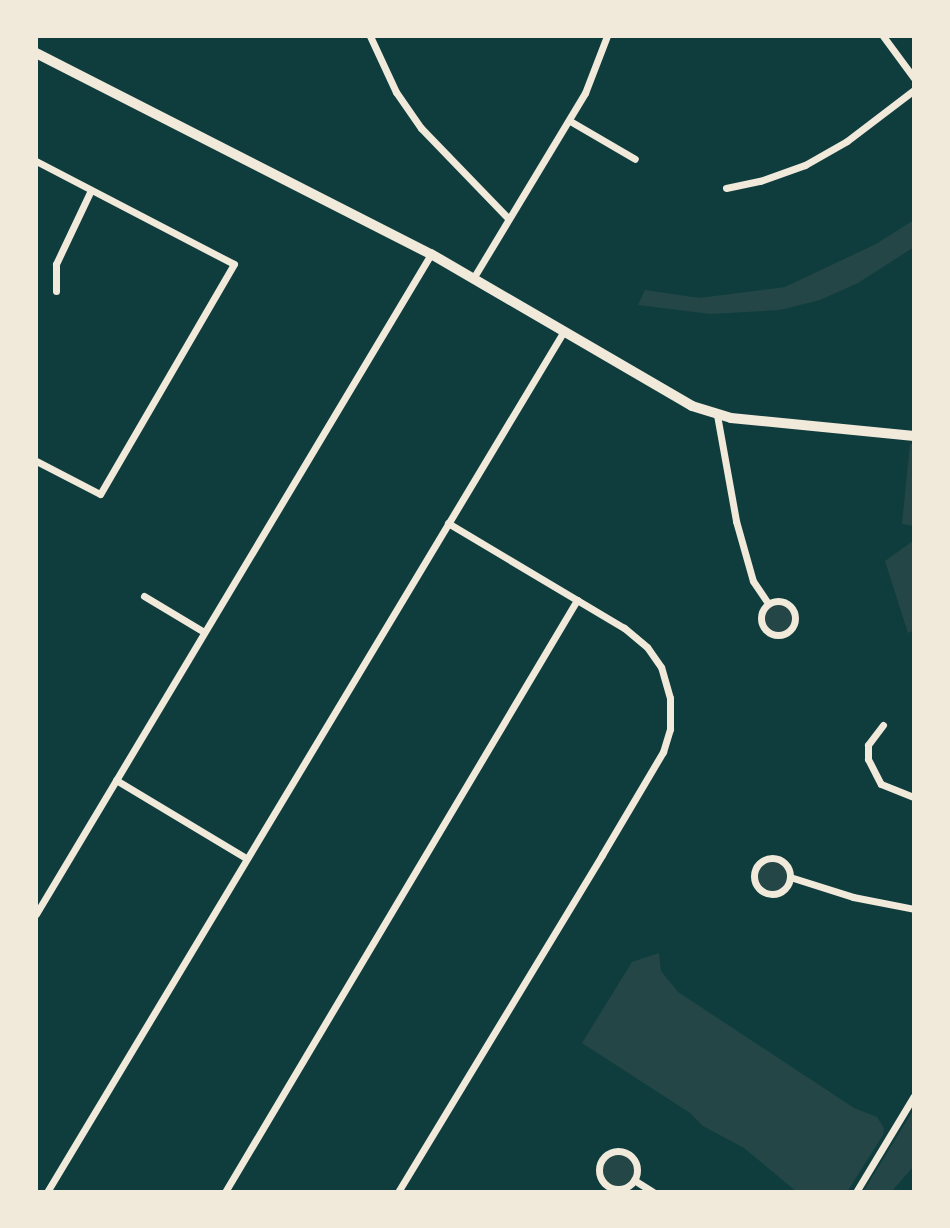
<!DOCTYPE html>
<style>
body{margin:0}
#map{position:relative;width:950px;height:1228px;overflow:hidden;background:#0f3d3e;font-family:Lato,sans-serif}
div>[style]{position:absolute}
.green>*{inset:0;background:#244646}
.round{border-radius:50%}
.minor>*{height:7px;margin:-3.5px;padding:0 3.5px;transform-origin:3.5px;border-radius:3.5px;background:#f1e9da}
.minor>.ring{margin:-3.5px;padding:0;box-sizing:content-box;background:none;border:7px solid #f1e9da;border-radius:50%}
.secondary>*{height:10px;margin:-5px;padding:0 5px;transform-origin:5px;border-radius:5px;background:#f1e9da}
span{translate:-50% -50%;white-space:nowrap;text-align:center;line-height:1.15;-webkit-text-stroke:7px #f1e9da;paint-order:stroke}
.frame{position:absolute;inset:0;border:38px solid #f1e9da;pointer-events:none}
</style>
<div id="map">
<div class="green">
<div style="clip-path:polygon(914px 220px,914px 247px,858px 283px,820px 300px,780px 310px,710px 314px,638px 305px,645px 290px,699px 298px,785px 287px,876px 244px)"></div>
<div style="clip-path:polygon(910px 444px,914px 444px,914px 526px,902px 524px)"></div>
<div style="clip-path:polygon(914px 531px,914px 630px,908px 633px,885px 561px,913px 541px)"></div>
<div class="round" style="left:761px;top:601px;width:34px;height:34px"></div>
<div class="round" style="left:754px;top:858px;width:36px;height:36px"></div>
<div style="clip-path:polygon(659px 953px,661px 971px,678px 992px,854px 1108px,877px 1117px,884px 1128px,883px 1135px,847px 1192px,797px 1192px,744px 1148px,703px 1126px,690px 1113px,582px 1043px,632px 962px)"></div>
<div style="clip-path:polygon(914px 1109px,914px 1166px,891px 1192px,863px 1192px)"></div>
<div class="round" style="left:599px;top:1151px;width:38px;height:38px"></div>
</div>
<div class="minor">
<div style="left:370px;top:36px;width:62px;rotate:65.1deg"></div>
<div style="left:396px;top:92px;width:44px;rotate:55.2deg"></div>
<div style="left:421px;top:128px;width:124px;rotate:46deg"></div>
<div style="left:883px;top:36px;width:52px;rotate:53.6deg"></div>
<div style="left:570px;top:121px;width:75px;rotate:30.3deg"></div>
<div style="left:36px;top:161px;width:223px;rotate:27.5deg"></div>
<div style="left:234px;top:264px;width:266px;rotate:120.2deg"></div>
<div style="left:100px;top:494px;width:72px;rotate:-152.7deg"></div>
<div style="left:726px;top:188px;width:35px;rotate:-12deg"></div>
<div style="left:760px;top:181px;width:48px;rotate:-19.6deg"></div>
<div style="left:805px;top:165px;width:48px;rotate:-29.7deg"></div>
<div style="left:847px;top:141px;width:84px;rotate:-37.3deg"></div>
<div style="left:474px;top:277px;width:215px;rotate:-58.9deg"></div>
<div style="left:585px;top:93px;width:61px;rotate:-68.9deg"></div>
<div style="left:56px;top:291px;width:27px;rotate:-90deg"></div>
<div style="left:56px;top:264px;width:80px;rotate:-64.7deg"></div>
<div style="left:717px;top:415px;width:108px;rotate:79.8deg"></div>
<div style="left:736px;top:521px;width:62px;rotate:74.2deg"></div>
<div style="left:753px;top:581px;width:27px;rotate:56deg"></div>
<div style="left:144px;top:596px;width:70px;rotate:31deg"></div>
<div class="ring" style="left:761px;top:601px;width:27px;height:27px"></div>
<div style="left:883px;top:725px;width:25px;rotate:127deg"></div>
<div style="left:868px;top:745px;width:14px;rotate:90deg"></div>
<div style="left:868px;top:759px;width:28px;rotate:63deg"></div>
<div style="left:881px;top:784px;width:35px;rotate:22deg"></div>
<div style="left:116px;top:780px;width:152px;rotate:31deg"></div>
<div class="ring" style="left:754px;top:858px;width:29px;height:29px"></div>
<div style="left:790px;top:877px;width:66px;rotate:17.6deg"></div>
<div style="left:853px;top:897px;width:62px;rotate:11.1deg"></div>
<div style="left:36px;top:914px;width:769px;rotate:-59.1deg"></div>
<div class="ring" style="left:599px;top:1151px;width:31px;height:31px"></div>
<div style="left:634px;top:1180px;width:22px;rotate:32deg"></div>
<div style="left:47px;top:1192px;width:1004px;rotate:-59.02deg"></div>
<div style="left:225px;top:1192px;width:689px;rotate:-59.26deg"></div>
<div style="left:398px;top:1192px;width:394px;rotate:-58.8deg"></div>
<div style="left:602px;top:855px;width:120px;rotate:-59.4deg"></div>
<div style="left:663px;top:752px;width:24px;rotate:-73deg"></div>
<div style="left:670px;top:729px;width:31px;rotate:-90deg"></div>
<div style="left:670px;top:698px;width:32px;rotate:-106deg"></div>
<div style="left:661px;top:667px;width:24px;rotate:-125deg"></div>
<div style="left:647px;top:647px;width:30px;rotate:-140deg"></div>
<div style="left:624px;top:628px;width:205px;rotate:-149.2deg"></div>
<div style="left:856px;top:1192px;width:112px;rotate:-58.9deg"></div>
</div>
<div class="secondary">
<div style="left:36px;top:53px;width:443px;rotate:27deg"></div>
<div style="left:431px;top:254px;width:302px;rotate:30.2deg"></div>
<div style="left:692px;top:406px;width:41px;rotate:17.1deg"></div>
<div style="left:731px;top:418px;width:184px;rotate:5.6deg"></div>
</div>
<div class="frame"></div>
</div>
